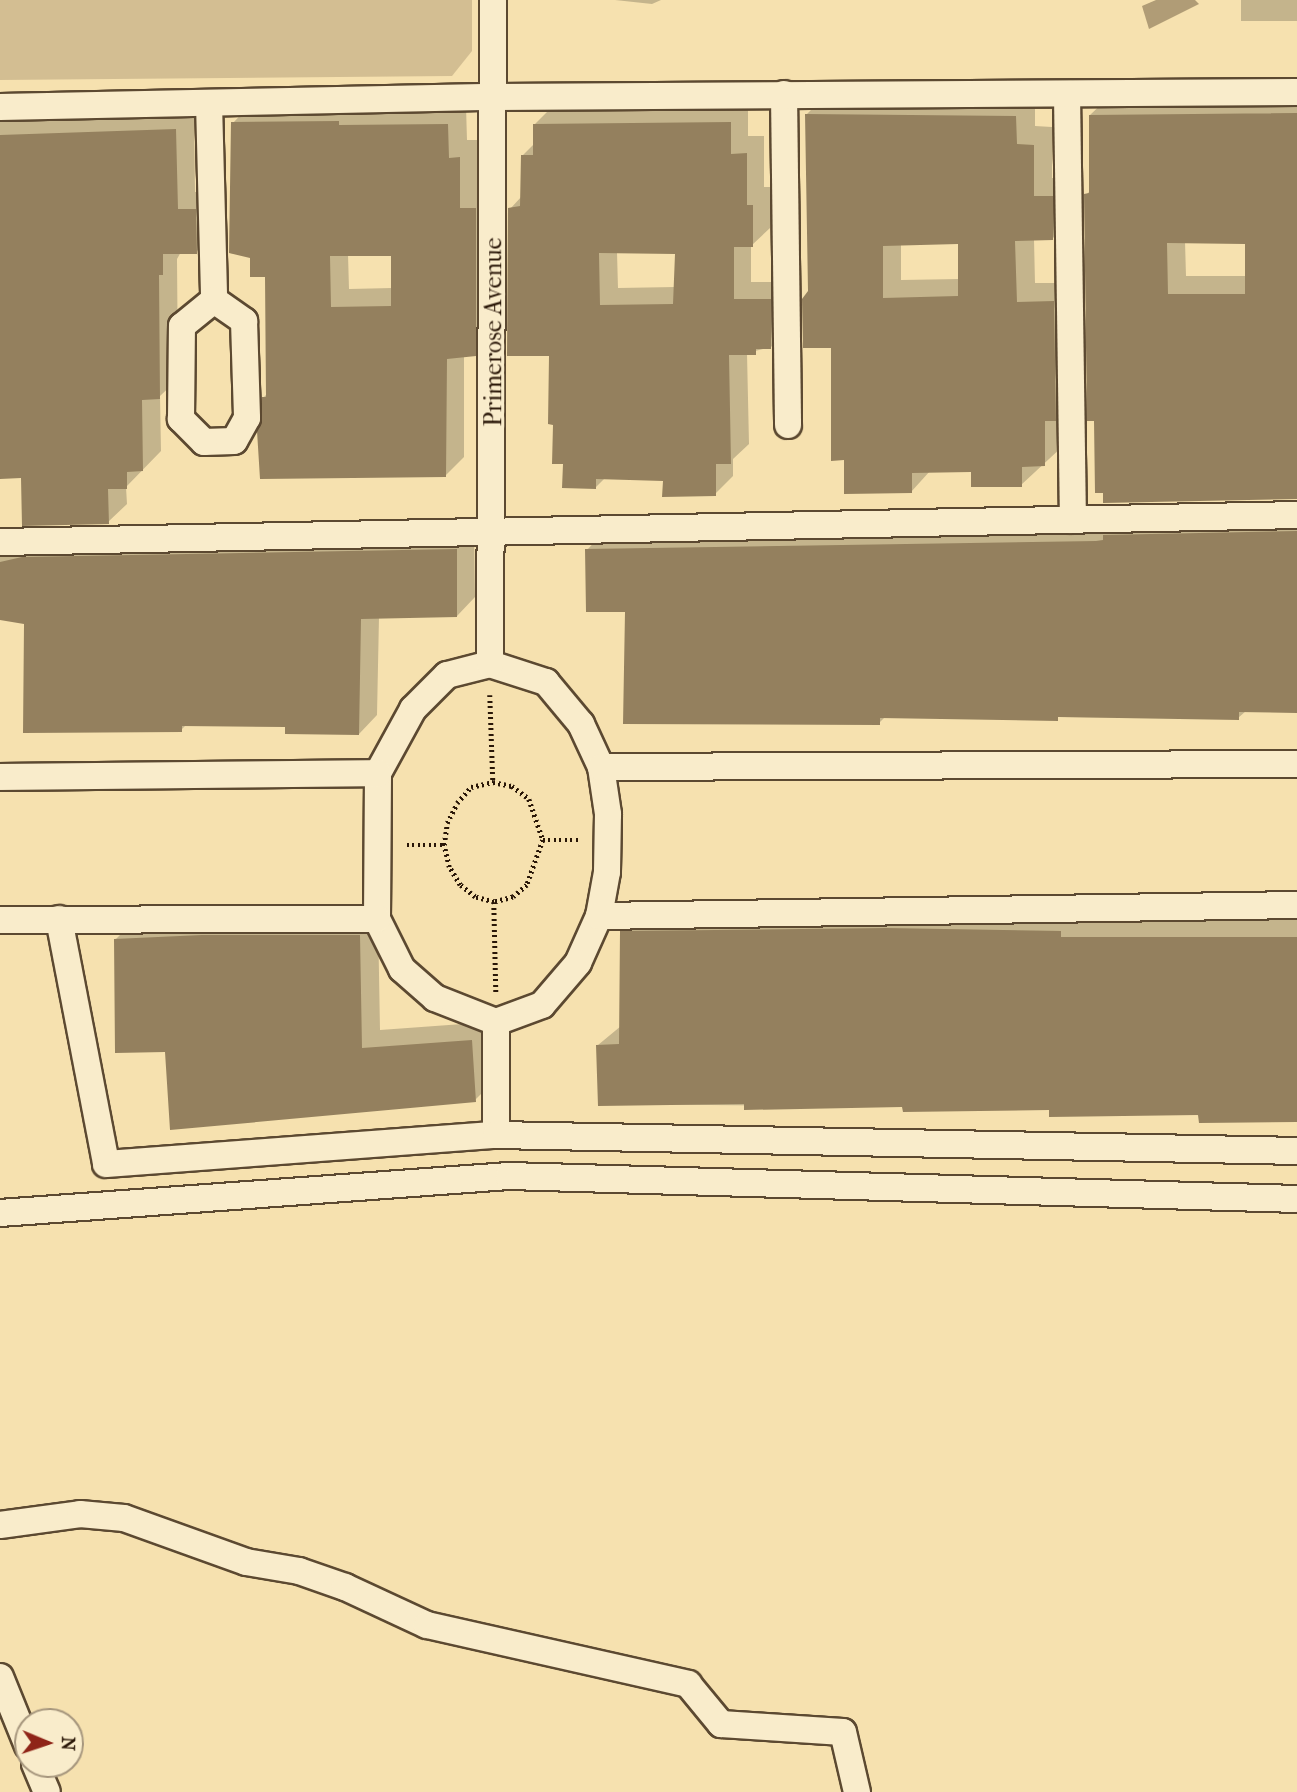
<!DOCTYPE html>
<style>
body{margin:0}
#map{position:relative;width:1297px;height:1792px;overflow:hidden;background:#f6e1af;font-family:"IM FELL French Canon",serif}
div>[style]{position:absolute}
.green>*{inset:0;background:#d3be92}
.water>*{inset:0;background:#b09c76}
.shadow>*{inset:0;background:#0003;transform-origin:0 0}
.building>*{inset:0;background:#94805e}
.path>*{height:4.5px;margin-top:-2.25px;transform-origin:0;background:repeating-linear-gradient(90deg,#291607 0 2px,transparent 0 5.5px)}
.roads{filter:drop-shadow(2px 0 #5c4931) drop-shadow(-2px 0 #5c4931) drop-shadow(0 2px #5c4931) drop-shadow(0 -2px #5c4931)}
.minor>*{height:26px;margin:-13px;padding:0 13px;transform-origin:13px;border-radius:13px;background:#f9eccb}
span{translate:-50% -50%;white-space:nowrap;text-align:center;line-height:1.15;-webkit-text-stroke:6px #f9eccb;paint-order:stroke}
.street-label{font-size:24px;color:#291607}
.north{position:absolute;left:14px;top:1708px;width:70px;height:70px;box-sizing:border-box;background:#f9eccb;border:2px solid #a6967d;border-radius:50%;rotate:92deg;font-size:19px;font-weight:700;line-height:28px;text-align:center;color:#291607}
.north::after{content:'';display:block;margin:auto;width:24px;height:32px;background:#8f2418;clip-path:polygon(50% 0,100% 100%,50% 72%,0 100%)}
</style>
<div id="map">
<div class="green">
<div style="clip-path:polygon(0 0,472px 0,472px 51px,452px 76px,0 80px)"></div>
</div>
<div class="water">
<div style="clip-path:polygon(1156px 0,1195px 0,1199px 4px,1149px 29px,1142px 6px)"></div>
</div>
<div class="shadow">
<div style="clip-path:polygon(615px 0,661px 0,652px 4px)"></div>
<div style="left:1241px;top:0;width:56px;height:21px"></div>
<div style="clip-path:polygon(evenodd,1297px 95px,1297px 497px,1086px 195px,1091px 190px,1090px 115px,1109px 97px,1297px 95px,1185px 241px,1247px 242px,1247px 276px,1186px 276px,1185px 241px)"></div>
<div style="clip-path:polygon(evenodd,825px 96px,1035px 98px,1035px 126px,1052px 127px,1052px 178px,1071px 178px,1071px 220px,1053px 238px,1034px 239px,1035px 283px,1072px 283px,1063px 446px,1021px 485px,972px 471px,930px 471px,911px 492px,846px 459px,833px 346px,810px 291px,806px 115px,825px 96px,960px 243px,960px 279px,901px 280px,901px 244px,960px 243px)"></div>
<div style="clip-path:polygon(evenodd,251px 104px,466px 106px,467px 140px,477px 140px,478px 191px,494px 190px,493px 336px,475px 354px,464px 356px,464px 457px,446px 475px,264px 397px,268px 393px,266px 275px,252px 256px,230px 253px,233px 123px,251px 104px,348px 254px,393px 254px,392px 288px,349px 289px,348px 254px)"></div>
<div style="clip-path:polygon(evenodd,748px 105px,748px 136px,764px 136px,764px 187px,771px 187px,770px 228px,751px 246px,751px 282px,788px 282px,789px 329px,771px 347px,747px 353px,749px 444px,733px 459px,733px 476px,715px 494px,665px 480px,605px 478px,595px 488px,564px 462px,551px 354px,510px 209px,522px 196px,523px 155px,534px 144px,535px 124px,553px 106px,748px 105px,617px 252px,677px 253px,675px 287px,618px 288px,617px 252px)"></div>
<div style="clip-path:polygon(194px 111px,195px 192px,214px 192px,215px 233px,196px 252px,181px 252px,177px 259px,178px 379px,160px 396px,161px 451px,126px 487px,127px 504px,108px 522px,22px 477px,0 477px,0 117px)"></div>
<div style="clip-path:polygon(1297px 513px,1297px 711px,1246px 711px,1238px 718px,886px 716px,879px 723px,627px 610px,587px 550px,605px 531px)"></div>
<div style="clip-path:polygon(474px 531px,475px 597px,457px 616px,379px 617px,377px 715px,359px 734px,286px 726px,187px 724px,181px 730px,26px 622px,0 619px,0 541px)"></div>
<div style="clip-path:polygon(641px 913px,1297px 919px,1297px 1120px,1051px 1108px,599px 1104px,598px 1045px,621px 1026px,622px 932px)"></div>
<div style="clip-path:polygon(378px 917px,380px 1030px,490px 1022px,494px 1081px,475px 1100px,167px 1050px,115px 940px,134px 921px)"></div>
</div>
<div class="building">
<div style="clip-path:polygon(evenodd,1297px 113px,1297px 499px,1103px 503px,1103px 493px,1095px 493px,1094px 421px,1087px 421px,1084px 194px,1089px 193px,1089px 115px,1297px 113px,1167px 243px,1245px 244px,1245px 294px,1168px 294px,1167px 243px)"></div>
<div style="clip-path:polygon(evenodd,805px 114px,1016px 116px,1017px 144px,1034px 145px,1034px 196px,1053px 196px,1053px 240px,1015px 241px,1017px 302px,1054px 301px,1056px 421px,1045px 421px,1045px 466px,1022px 467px,1022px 487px,971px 487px,971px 472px,912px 473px,912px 493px,844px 494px,844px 460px,831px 461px,831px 348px,803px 348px,802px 299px,808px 291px,805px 114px,958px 244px,958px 296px,883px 298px,883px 246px,958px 244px)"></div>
<div style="clip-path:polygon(evenodd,339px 121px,339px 125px,448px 124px,449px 158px,460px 157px,460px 208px,476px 208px,476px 356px,447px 359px,446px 477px,260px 479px,257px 431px,262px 397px,266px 397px,265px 277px,250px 277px,250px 258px,229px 253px,231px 122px,339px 121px,330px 256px,391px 256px,391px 306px,331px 307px,330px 256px)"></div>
<div style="clip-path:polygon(evenodd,731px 122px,731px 154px,747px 153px,747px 205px,753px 205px,753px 247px,734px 247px,734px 299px,771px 299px,771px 349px,756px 349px,756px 355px,729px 355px,731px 464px,716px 464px,716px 496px,662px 497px,663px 481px,596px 479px,596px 489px,562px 488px,563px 464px,552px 464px,553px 425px,548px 424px,549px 356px,507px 356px,508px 208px,520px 206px,521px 155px,533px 155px,533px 124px,731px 122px,599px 253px,675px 254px,673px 304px,600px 305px,599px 253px)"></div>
<div style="clip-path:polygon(176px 129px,178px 209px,196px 209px,197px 254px,163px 254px,163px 275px,159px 275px,160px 399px,142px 400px,143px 471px,127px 472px,127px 489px,108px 489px,109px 524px,22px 526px,21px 478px,0 479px,0 135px)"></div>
<div style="clip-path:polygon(1297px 531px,1297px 713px,1239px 712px,1239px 720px,1058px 717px,1058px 721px,880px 718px,880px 725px,623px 724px,625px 612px,586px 612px,585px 549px,1096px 541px,1103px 540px,1103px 535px)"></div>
<div style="clip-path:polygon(457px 549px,457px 617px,361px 619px,359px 735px,285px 734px,285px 727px,182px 726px,182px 732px,23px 733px,24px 624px,0 620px,0 562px,22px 557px)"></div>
<div style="clip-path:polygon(886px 928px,1061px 931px,1061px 937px,1297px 937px,1297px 1122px,1199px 1123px,1198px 1115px,1049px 1117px,1049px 1110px,903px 1112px,902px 1107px,744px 1110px,744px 1104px,598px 1106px,596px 1045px,619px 1044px,620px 931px)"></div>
<div style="clip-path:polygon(202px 935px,360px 935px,362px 1048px,472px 1040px,476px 1102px,170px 1130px,165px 1052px,115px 1053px,114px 939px)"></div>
</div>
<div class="path">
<div style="left:490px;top:695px;width:87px;rotate:88deg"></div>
<div style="left:493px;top:782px;width:19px;rotate:12deg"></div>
<div style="left:512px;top:786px;width:21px;rotate:37deg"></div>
<div style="left:529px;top:799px;width:43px;rotate:71.1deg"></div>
<div style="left:543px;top:840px;width:48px;rotate:109.6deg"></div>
<div style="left:527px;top:885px;width:18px;rotate:139deg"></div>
<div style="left:513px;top:897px;width:20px;rotate:165deg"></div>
<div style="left:494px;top:902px;width:20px;rotate:-165deg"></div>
<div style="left:475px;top:897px;width:19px;rotate:-141deg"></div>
<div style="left:460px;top:885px;width:21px;rotate:-121deg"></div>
<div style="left:449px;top:867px;width:23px;rotate:-103deg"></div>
<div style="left:444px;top:845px;width:22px;rotate:-82deg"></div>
<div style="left:447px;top:823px;width:22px;rotate:-63deg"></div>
<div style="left:457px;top:803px;width:21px;rotate:-49deg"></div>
<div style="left:471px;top:787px;width:23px;rotate:-13deg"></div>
<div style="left:543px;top:840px;width:38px"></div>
<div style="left:407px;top:845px;width:37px"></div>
<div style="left:494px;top:902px;width:90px;rotate:88.7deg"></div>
</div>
<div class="roads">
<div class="minor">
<div style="left:784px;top:94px;width:331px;rotate:89.3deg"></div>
<div style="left:1067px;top:94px;width:426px;rotate:89.2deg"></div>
<div style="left:209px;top:103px;width:197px;rotate:88.5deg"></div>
<div style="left:214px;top:300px;width:37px;rotate:35deg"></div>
<div style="left:244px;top:321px;width:97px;rotate:88.2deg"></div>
<div style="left:247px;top:418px;width:26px;rotate:119deg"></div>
<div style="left:234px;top:441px;width:30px;rotate:178deg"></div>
<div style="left:204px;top:442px;width:33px;rotate:-135deg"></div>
<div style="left:181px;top:419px;width:93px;rotate:-89.4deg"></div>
<div style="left:182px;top:326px;width:41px;rotate:-39.1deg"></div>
<div style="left:0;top:107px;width:495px;rotate:-1.2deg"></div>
<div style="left:495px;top:97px;width:802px;rotate:-0.36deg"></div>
<div style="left:0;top:542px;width:1297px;rotate:-1.19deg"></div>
<div style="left:490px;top:664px;width:59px;rotate:17.8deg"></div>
<div style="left:546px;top:682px;width:55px;rotate:50.2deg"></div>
<div style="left:581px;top:724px;width:47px;rotate:65.1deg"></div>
<div style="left:601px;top:767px;width:48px;rotate:81.5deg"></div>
<div style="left:608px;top:814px;width:58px;rotate:91deg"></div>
<div style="left:607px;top:872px;width:45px;rotate:100.3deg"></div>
<div style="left:599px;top:916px;width:51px;rotate:114.1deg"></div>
<div style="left:578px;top:963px;width:55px;rotate:130.6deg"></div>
<div style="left:542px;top:1005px;width:49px;rotate:159.7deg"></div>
<div style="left:496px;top:1022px;width:66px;rotate:-158.5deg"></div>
<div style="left:435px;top:998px;width:44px;rotate:-138.7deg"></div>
<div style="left:402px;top:969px;width:56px;rotate:-116.6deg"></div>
<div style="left:377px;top:919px;width:146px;rotate:-89.6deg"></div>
<div style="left:378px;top:773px;width:73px;rotate:-61.3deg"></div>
<div style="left:413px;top:709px;width:48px;rotate:-45deg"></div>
<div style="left:447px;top:675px;width:44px;rotate:-14.3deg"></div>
<div style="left:490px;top:664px;width:664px;rotate:-89.74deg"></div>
<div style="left:601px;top:767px;width:696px;rotate:-0.25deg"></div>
<div style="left:0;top:777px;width:378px;rotate:-0.6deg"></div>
<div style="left:599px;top:916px;width:698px;rotate:-0.9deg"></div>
<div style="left:59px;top:919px;width:249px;rotate:79.1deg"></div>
<div style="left:106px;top:1164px;width:391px;rotate:-4.3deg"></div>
<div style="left:0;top:920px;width:377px;rotate:-0.2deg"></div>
<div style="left:496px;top:1022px;width:113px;rotate:90deg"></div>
<div style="left:496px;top:1135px;width:801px;rotate:1.14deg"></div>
<div style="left:0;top:1213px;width:510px;rotate:-4.16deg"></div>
<div style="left:509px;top:1176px;width:788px;rotate:1.67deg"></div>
<div style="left:0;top:1525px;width:81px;rotate:-7.8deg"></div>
<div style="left:80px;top:1514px;width:44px;rotate:5.2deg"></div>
<div style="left:124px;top:1518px;width:130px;rotate:19.8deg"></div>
<div style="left:246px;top:1562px;width:54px;rotate:9.6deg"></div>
<div style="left:299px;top:1571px;width:49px;rotate:19.2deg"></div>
<div style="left:345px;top:1587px;width:90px;rotate:24.9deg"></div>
<div style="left:427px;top:1625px;width:268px;rotate:12.7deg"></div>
<div style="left:688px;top:1684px;width:52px;rotate:50.5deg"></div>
<div style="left:721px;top:1724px;width:122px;rotate:3.8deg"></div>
<div style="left:843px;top:1732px;width:62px;rotate:76.9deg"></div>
<div style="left:0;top:1677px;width:74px;rotate:67.9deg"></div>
<div style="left:35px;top:1764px;width:30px;rotate:67deg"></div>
</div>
</div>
<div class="street-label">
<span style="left:494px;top:332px;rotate:-90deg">Primerose Avenue</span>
</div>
<div class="north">N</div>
</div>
